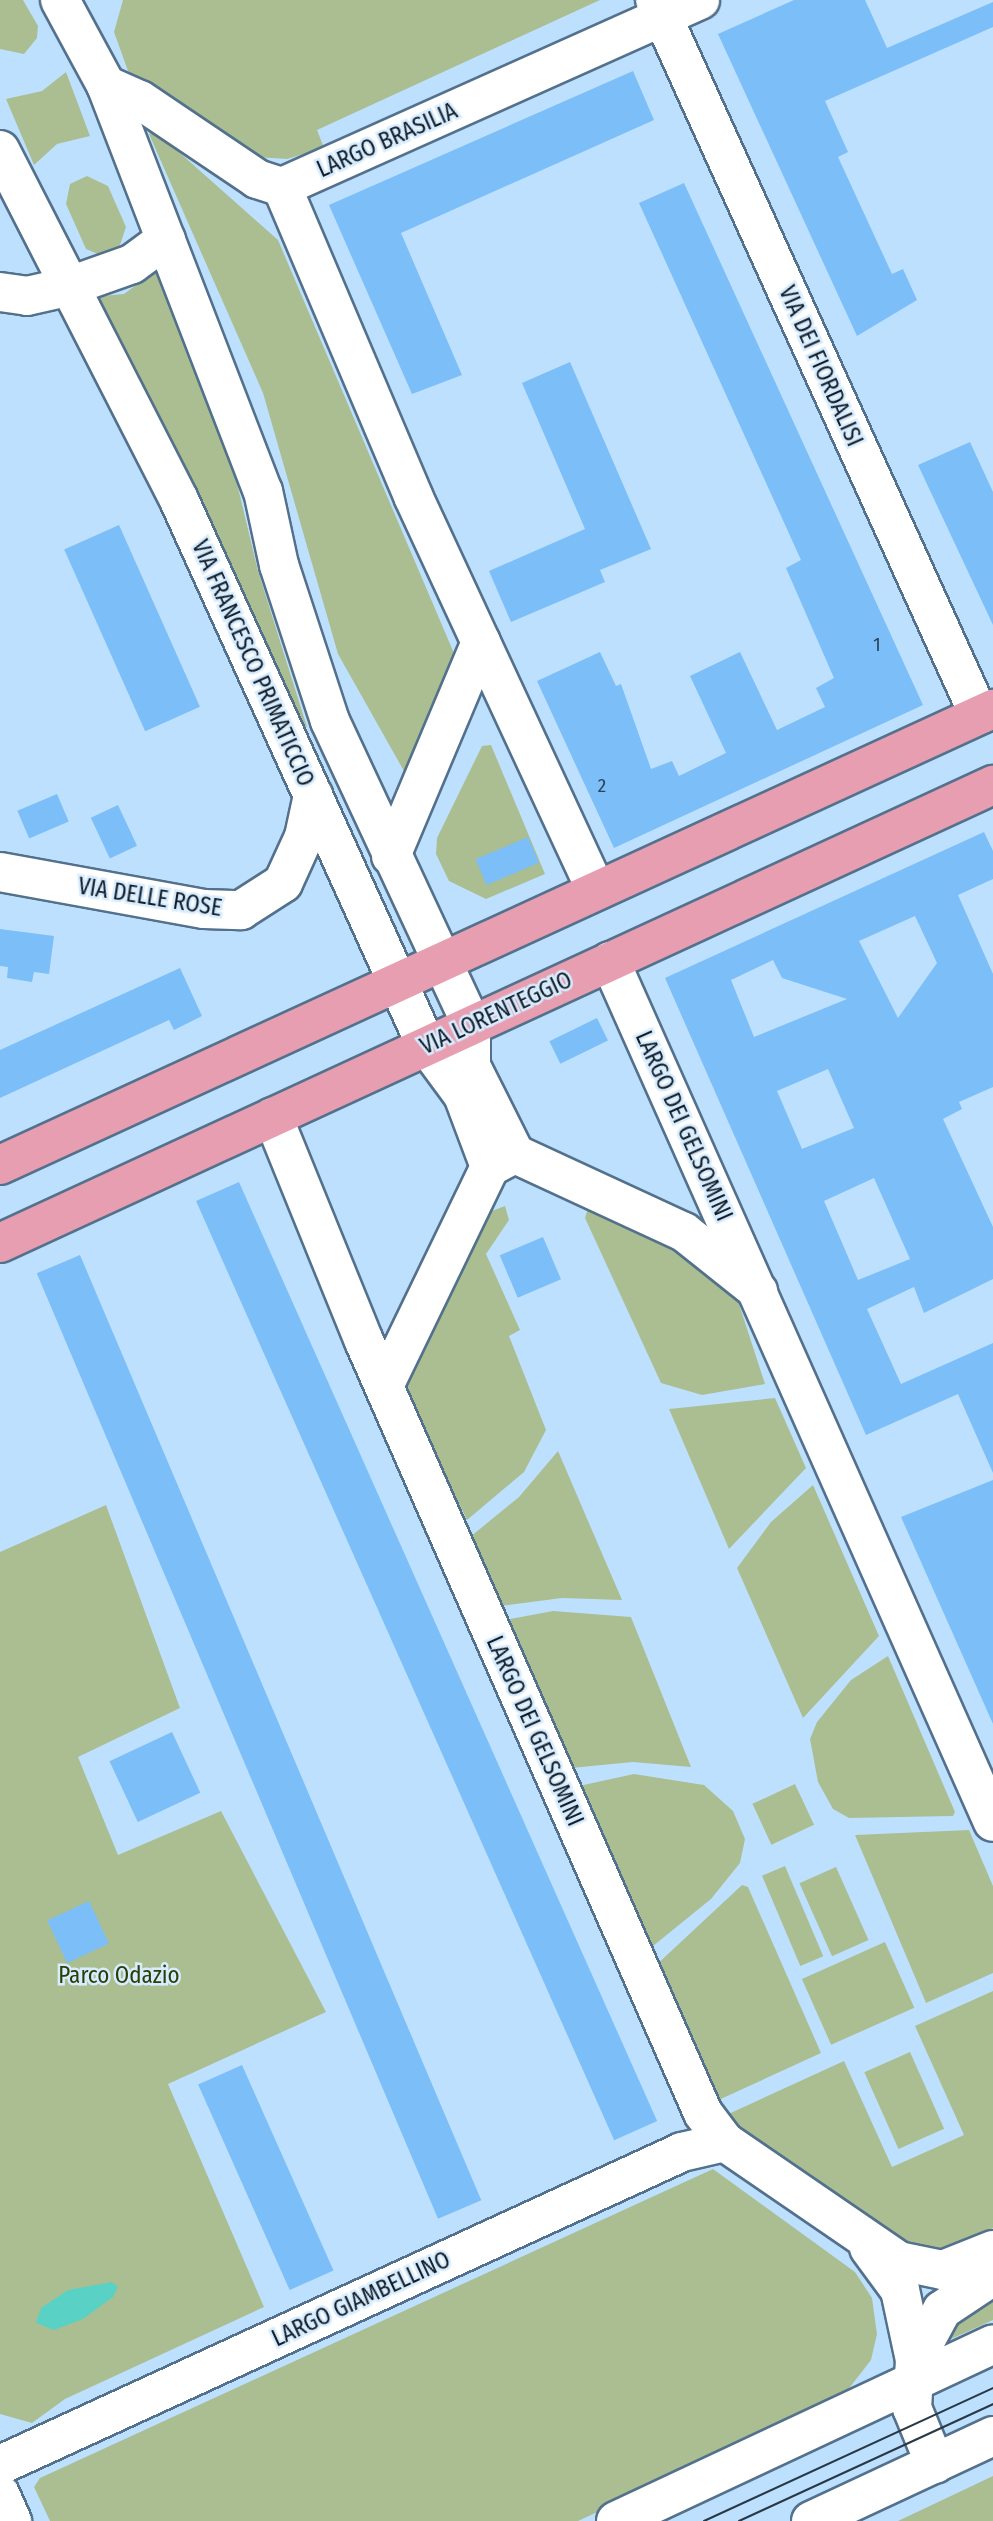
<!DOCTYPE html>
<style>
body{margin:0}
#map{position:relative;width:993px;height:2521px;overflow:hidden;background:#bee0ff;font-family:"Fira Sans Condensed",sans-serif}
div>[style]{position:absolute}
.green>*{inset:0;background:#abbe91;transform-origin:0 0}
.water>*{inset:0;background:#5ad1c5}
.building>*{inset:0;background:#7bbef8;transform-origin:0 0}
.roads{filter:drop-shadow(2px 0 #53718c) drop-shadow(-2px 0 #53718c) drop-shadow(0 2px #53718c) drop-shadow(0 -2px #53718c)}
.minor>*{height:38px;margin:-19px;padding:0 19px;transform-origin:19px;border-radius:19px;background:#fff}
.major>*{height:38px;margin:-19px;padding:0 19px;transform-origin:19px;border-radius:19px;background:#e79eb1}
.tram>*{height:2px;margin:-1px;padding:0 1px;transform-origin:1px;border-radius:1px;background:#283845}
span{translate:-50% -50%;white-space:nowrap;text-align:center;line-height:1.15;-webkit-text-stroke:5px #d7ecfe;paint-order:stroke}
.number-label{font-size:19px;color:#2b445b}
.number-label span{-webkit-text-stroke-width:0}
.street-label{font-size:23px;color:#101c27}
.park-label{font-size:23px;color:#2c3e03}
</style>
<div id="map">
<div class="green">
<div style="clip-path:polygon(0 0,23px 0,38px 26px,37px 38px,24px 54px,0 49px)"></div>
<div style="clip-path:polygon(123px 0,600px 0,317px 130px,324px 148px,287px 159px,256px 157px,216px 138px,128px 71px,114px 32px)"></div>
<div style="clip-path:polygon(66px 72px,90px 136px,57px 144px,34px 165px,6px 99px,42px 91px)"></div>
<div style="clip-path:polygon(154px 130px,278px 240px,459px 665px,409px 780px,338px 654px,263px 393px,149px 134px)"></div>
<div style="clip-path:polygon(87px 176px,108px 186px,126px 227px,118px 251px,105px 257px,86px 249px,66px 204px,70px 184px)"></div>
<div style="clip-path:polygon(158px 269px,223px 425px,258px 571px,307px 727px,302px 728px,91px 297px,124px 294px)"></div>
<div style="clip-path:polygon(491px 745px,545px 874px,486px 899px,449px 881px,436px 854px,437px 838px,482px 746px)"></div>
<div style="clip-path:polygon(505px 1206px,509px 1220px,486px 1254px,520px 1330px,509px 1336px,546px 1430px,524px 1472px,467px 1520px,408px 1399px,407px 1379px,476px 1217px)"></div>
<div style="clip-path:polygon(588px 1208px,699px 1257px,737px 1298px,765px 1384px,702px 1395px,661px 1383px,585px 1218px)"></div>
<div style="clip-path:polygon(775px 1398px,806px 1468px,729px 1549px,669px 1409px)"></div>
<div style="clip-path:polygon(558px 1451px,622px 1600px,562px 1598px,500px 1606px,470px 1537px,519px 1497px)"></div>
<div style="clip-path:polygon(813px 1485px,879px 1636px,803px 1718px,737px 1568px,771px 1522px)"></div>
<div style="clip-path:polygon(106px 1505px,180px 1708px,78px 1757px,118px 1855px,221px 1811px,326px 2012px,168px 2084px,264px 2307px,65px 2399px,32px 2423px,0 2414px,0 1552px)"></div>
<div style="clip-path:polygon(553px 1611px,631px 1617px,691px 1767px,633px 1762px,571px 1768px,508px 1625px,510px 1619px)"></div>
<div style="clip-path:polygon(888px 1656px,955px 1812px,953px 1816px,849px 1818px,833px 1809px,818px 1782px,810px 1739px,817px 1722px,851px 1680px)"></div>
<div style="clip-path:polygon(634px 1774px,704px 1785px,733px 1811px,745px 1839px,740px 1863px,711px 1899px,653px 1946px,579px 1786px)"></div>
<div style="left:795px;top:1784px;width:45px;height:47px;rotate:65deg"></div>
<div style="clip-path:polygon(969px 1830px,993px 1886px,993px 1973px,926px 2003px,855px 1835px)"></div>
<div style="left:785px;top:1866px;width:98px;height:25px;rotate:67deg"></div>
<div style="left:836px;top:1867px;width:80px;height:40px;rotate:66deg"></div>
<div style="clip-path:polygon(742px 1885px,748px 1887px,821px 2053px,712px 2103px,653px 1968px)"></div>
<div style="left:885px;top:1942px;width:72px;height:91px;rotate:66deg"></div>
<div style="clip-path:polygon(993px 1991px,993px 2228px,966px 2248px,918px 2253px,733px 2131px,724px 2116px,844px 2061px,892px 2167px,964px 2135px,915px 2026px)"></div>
<div style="left:910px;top:2052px;width:84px;height:50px;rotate:66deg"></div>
<div style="clip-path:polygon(713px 2169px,855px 2272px,872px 2298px,877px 2334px,871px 2360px,840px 2400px,578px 2521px,50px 2521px,34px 2487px,40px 2478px)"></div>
<div style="clip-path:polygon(993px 2283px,993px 2320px,929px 2349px)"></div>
<div style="clip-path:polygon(993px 2476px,993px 2521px,898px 2521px)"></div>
</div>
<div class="water">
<div style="clip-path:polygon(112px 2282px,118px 2287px,113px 2297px,83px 2319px,54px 2330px,36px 2323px,41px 2308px,68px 2290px)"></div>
</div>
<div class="building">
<div style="clip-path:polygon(794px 0,865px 0,887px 48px,993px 2px,993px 27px,825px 101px,848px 152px,838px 157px,892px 274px,903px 269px,917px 300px,857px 336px,718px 34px)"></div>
<div style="clip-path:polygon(633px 71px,654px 120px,401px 233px,462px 375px,412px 394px,329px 205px)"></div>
<div style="clip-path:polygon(684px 183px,923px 705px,614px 848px,537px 681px,600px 652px,616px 686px,621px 684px,651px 769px,672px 761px,679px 776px,726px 753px,690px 676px,740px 652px,777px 730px,825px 707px,816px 688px,834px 678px,786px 568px,801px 560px,639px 203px)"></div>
<div style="clip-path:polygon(570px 362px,651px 549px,600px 570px,605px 582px,511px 622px,489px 571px,585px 529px,522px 383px)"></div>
<div style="clip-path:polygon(970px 442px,993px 492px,993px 625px,918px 465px)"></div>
<div style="left:119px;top:525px;width:199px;height:60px;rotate:66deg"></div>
<div style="left:57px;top:794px;width:30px;height:43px;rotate:67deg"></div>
<div style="left:118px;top:805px;width:45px;height:30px;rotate:65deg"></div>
<div style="clip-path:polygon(evenodd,984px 832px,993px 851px,993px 879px,958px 895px,993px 974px,993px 1087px,959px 1102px,962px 1109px,943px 1119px,993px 1227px,993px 1279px,924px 1313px,914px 1287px,867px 1309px,901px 1384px,993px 1343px,993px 1473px,958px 1394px,866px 1435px,665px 978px,984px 832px,915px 916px,937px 963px,898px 1018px,859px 941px,915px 916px,984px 832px,773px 960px,782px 978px,847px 999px,754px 1037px,731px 980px,773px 960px,984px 832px,828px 1069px,854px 1128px,802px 1149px,777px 1091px,828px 1069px,984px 832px,874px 1178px,910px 1259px,858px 1280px,824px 1201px,874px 1178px)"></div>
<div style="left:528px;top:837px;width:28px;height:57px;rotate:67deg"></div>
<div style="clip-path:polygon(0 929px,54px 936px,49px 974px,34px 972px,32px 982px,7px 978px,8px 967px,0 966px)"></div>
<div style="clip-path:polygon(180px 968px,202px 1016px,174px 1030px,169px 1020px,0 1098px,0 1050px)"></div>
<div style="left:597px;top:1018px;width:25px;height:53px;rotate:64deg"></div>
<div style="left:239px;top:1182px;width:1028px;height:47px;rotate:66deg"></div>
<div style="left:543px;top:1237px;width:46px;height:47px;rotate:67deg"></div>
<div style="left:80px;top:1255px;width:1027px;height:47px;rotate:67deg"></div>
<div style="clip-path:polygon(993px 1480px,993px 1724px,901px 1517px)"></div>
<div style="left:172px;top:1732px;width:67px;height:69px;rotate:65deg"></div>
<div style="left:89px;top:1901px;width:47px;height:46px;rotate:65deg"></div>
<div style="left:242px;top:2065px;width:225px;height:48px;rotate:66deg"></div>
</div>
<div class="roads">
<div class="minor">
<div style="left:60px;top:0;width:97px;rotate:61.6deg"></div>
<div style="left:106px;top:85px;width:435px;rotate:68.9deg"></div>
<div style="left:263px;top:491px;width:76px;rotate:77.8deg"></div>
<div style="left:279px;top:565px;width:164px;rotate:71.9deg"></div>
<div style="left:330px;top:721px;width:334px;rotate:65deg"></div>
<div style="left:471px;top:1024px;width:42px;rotate:90deg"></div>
<div style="left:471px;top:1066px;width:98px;rotate:63.4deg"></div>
<div style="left:515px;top:1154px;width:186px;rotate:24.8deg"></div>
<div style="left:684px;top:1232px;width:95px;rotate:38.6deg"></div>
<div style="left:655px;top:0;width:785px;rotate:65.62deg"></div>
<div style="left:106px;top:85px;width:37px;rotate:24deg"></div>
<div style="left:140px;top:100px;width:141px;rotate:34deg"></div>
<div style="left:257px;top:179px;width:26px;rotate:18deg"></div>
<div style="left:282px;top:187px;width:458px;rotate:-24.1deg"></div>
<div style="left:0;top:150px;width:393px;rotate:62.9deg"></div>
<div style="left:179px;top:500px;width:598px;rotate:65.62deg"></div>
<div style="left:426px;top:1045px;width:62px;rotate:53.5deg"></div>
<div style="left:463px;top:1095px;width:77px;rotate:69.4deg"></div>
<div style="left:282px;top:187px;width:336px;rotate:67deg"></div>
<div style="left:413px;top:496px;width:435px;rotate:65.1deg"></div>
<div style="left:0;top:292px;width:27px;rotate:8deg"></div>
<div style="left:27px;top:296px;width:41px;rotate:-12.7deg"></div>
<div style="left:67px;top:287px;width:69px;rotate:-19.5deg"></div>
<div style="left:132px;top:264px;width:42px;rotate:-36.3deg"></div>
<div style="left:391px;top:856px;width:232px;rotate:-67.2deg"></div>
<div style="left:0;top:872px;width:207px;rotate:10.3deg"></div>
<div style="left:204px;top:909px;width:37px;rotate:2deg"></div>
<div style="left:241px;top:910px;width:50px;rotate:-32.7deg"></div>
<div style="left:283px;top:883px;width:51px;rotate:-65.5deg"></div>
<div style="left:304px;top:837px;width:43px;rotate:-77.9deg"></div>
<div style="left:610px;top:961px;width:942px;rotate:66.02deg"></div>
<div style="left:273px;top:1117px;width:242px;rotate:67.9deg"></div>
<div style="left:364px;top:1341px;width:843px;rotate:66.29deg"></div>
<div style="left:703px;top:2113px;width:36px;rotate:53deg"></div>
<div style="left:725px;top:2142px;width:211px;rotate:34.4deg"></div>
<div style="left:899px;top:2261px;width:45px;rotate:11.6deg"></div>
<div style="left:943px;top:2270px;width:54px;rotate:-21.8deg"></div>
<div style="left:384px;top:1386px;width:243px;rotate:-64.2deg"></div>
<div style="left:490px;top:1167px;width:26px;rotate:-28deg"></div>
<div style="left:869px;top:2248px;width:52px;rotate:53.6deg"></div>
<div style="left:900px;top:2290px;width:72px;rotate:77.9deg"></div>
<div style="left:935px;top:2464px;width:61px;rotate:-112.3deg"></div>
<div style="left:912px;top:2408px;width:48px;rotate:-86.4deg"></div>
<div style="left:915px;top:2360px;width:57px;rotate:-61.6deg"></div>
<div style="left:942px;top:2310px;width:61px;rotate:-33.7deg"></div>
<div style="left:0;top:2465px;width:750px;rotate:-24.65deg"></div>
<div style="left:682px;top:2152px;width:44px;rotate:-13.1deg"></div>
<div style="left:0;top:2494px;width:30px;rotate:66deg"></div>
<div style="left:616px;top:2521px;width:416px;rotate:-25.1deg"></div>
<div style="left:811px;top:2521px;width:201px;rotate:-25deg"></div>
</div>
<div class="major">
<div style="left:0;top:1165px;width:1093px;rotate:-24.67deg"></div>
<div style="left:0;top:1243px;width:1094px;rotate:-24.76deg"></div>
</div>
</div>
<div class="tram">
<div style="left:704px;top:2521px;width:318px;rotate:-24.7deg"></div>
<div style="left:739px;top:2521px;width:280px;rotate:-24.7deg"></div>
</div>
<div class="number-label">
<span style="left:877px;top:645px">1</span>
<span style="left:602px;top:786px">2</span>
</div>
<div class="street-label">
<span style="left:387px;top:140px;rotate:-24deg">LARGO BRASILIA</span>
<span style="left:821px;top:366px;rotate:66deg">VIA DEI FIORDALISI</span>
<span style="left:253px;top:663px;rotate:66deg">VIA FRANCESCO PRIMATICCIO</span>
<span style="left:150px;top:897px;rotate:9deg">VIA DELLE ROSE</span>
<span style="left:496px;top:1013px;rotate:-25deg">VIA LORENTEGGIO</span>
<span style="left:684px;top:1126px;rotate:66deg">LARGO DEI GELSOMINI</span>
<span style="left:535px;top:1731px;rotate:66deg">LARGO DEI GELSOMINI</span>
<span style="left:361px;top:2299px;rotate:-25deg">LARGO GIAMBELLINO</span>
</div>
<div class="park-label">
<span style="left:119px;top:1975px">Parco Odazio</span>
</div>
</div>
